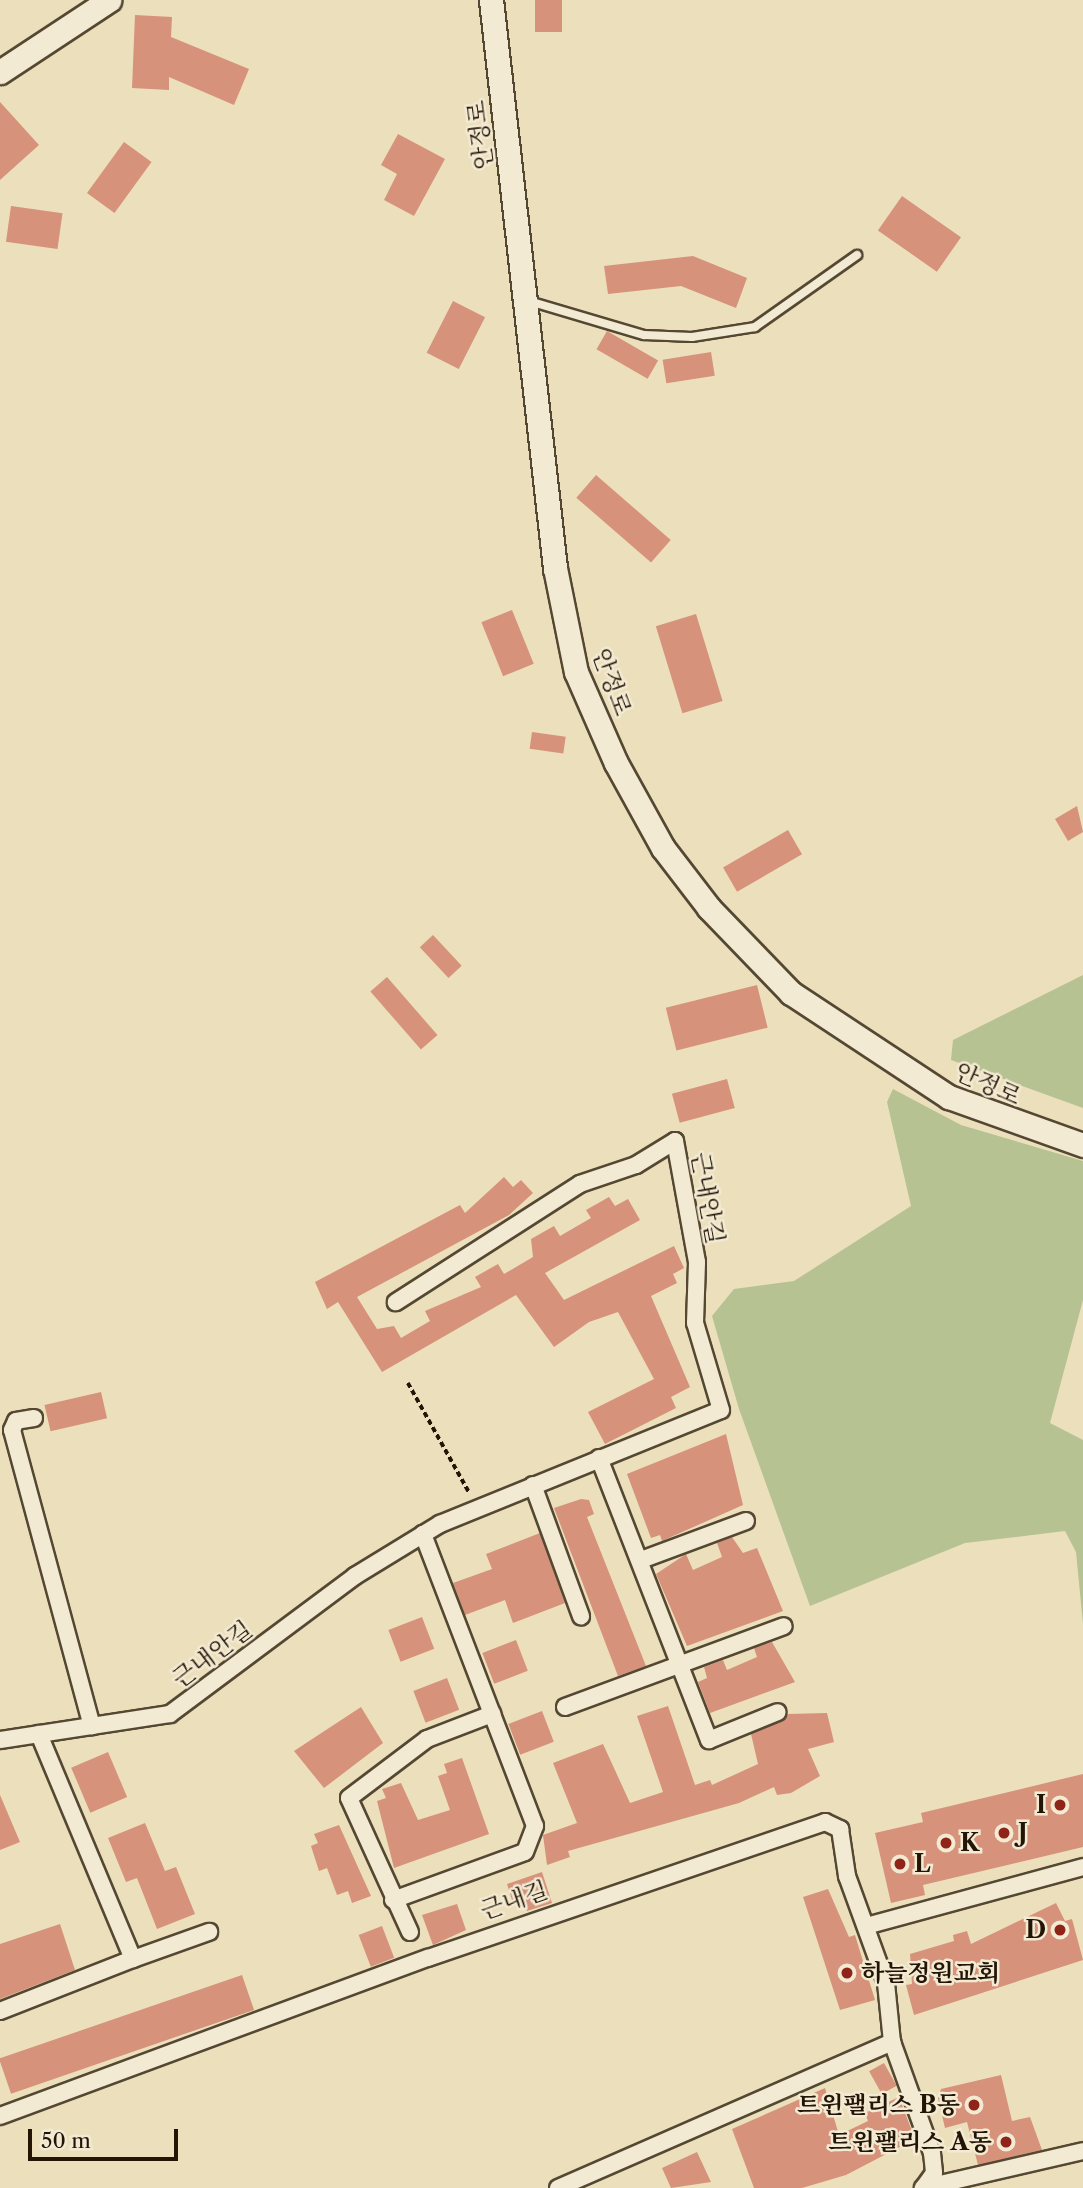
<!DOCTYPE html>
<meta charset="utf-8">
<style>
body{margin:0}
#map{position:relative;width:1083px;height:2188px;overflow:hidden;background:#ecdfbb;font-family:"Libre Caslon Text","Noto Serif KR",serif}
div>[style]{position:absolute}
.green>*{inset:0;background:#b6c292}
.building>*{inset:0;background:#d6927a;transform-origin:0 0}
.path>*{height:3.5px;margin-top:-1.75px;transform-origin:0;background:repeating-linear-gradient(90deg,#231506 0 5px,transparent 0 8.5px)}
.roads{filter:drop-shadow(2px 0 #554833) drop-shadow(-2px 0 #554833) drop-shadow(0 2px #554833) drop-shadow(0 -2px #554833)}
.lane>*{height:8px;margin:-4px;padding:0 4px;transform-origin:4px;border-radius:4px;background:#f3ead3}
.street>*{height:16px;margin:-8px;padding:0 8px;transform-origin:8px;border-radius:8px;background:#f3ead3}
.secondary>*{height:23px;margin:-11.5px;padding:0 11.5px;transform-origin:11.5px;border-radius:11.5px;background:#f3ead3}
.dots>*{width:19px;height:19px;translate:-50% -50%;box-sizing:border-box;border:4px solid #f3ead3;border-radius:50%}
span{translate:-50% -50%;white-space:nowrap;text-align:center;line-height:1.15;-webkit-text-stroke:5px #f3ead3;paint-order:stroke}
.street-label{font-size:24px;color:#231506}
.poi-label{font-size:24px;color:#231506;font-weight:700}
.right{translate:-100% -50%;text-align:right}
.left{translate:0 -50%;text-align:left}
.scale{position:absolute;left:28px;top:2129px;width:150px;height:32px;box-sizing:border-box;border:4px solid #231506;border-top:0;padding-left:9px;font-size:21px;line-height:24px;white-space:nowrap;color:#231506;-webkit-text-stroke:5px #f3ead3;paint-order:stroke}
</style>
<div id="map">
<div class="green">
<div style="clip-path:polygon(1083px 975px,1083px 1108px,951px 1060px,953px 1040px)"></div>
<div style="clip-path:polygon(893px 1089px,961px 1125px,1083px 1161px,1083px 1300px,1050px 1423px,1083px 1440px,1083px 1624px,1076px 1552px,1065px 1531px,965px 1543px,810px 1606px,739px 1409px,712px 1316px,734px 1289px,794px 1281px,911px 1206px,887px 1102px)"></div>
</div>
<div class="building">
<div style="left:535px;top:0;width:27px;height:32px"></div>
<div style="clip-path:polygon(135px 15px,172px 17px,171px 37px,249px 69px,234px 105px,169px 77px,169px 90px,132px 88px)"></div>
<div style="clip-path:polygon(0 102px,39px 145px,0 180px)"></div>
<div style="clip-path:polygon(398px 134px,445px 159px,414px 216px,384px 200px,397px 174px,381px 165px)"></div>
<div style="left:124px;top:142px;width:34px;height:63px;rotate:36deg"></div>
<div style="left:902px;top:196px;width:72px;height:42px;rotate:35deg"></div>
<div style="left:11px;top:206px;width:52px;height:36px;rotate:8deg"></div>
<div style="clip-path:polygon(693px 256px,747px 278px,736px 308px,681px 286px,608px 294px,604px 266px)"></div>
<div style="left:453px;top:301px;width:36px;height:58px;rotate:27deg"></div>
<div style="left:607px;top:331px;width:59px;height:21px;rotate:30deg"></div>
<div style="left:711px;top:352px;width:24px;height:49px;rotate:81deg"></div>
<div style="left:596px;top:475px;width:99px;height:30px;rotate:41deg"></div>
<div style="left:512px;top:610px;width:58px;height:33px;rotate:68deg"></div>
<div style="left:696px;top:614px;width:91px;height:42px;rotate:73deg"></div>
<div style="left:532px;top:732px;width:34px;height:17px;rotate:8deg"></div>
<div style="clip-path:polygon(1077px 806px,1083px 832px,1068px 841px,1055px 819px)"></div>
<div style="left:788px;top:830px;width:28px;height:75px;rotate:60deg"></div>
<div style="left:433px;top:935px;width:42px;height:18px;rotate:47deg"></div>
<div style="left:387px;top:977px;width:77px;height:22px;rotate:49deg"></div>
<div style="left:757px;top:985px;width:44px;height:94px;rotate:76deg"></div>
<div style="left:727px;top:1079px;width:30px;height:57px;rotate:75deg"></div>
<div style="clip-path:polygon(504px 1177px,513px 1187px,521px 1180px,533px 1193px,509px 1215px,357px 1297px,377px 1329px,394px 1326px,401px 1338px,430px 1321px,425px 1311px,481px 1287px,475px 1277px,498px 1264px,504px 1274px,533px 1257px,531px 1239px,554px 1226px,560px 1236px,591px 1218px,586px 1210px,609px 1197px,615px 1206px,628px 1199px,640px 1220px,545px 1273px,564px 1300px,674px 1246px,684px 1268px,673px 1274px,677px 1283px,651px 1296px,690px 1387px,671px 1397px,676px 1408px,605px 1444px,588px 1412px,654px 1379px,618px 1312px,589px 1322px,554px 1347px,516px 1295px,382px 1372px,338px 1302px,327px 1309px,315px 1282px,460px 1205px,465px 1213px)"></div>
<div style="left:101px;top:1392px;width:27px;height:58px;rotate:77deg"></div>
<div style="clip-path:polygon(726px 1434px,743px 1505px,662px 1541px,660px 1535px,651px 1538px,627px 1474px)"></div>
<div style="clip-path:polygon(581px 1499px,589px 1500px,594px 1514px,587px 1517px,646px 1666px,618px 1676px,554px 1508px)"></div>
<div style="clip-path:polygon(540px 1533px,565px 1603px,513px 1623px,505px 1600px,465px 1615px,453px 1583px,492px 1569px,486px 1554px)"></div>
<div style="clip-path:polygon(732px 1537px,743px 1553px,757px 1548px,783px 1611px,687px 1646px,656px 1574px,686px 1554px,693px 1570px,722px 1557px,717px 1543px)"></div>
<div style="left:422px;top:1617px;width:34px;height:36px;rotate:69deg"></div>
<div style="left:516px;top:1640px;width:33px;height:36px;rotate:69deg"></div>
<div style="clip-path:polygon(772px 1642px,795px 1682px,710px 1713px,698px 1682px,707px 1678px,704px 1667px,723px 1660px,727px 1670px,757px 1657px,754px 1648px)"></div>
<div style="left:447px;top:1678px;width:34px;height:36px;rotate:69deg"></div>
<div style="clip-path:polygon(668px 1706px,695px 1785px,710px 1780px,712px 1785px,758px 1764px,751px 1734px,788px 1714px,827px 1713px,834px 1742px,808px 1749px,820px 1776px,791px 1793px,777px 1795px,774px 1787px,739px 1803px,568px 1851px,570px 1857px,547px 1865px,543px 1835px,577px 1823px,553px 1763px,603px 1744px,630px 1803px,663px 1792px,637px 1716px)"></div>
<div style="clip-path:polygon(361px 1707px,383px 1743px,324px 1788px,294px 1751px)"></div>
<div style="left:542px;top:1711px;width:33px;height:36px;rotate:69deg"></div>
<div style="left:108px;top:1752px;width:49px;height:40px;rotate:67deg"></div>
<div style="clip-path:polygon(462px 1758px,489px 1834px,394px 1868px,377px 1801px,386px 1798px,382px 1789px,401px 1783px,418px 1820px,450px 1810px,438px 1776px,447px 1773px,444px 1764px)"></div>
<div style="clip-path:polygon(1083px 1774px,1083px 1847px,923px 1885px,925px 1895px,891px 1903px,875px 1833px,923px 1822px,921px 1813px)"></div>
<div style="clip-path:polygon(0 1795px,20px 1842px,0 1850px)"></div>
<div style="clip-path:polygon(145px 1823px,165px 1871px,176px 1867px,195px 1914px,157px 1929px,137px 1878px,126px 1882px,108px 1838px)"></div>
<div style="clip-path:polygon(339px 1825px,371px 1896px,352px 1903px,348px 1891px,337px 1895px,327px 1868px,319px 1871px,311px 1846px,318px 1843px,314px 1834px)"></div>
<div style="clip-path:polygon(542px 1872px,552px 1903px,527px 1911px,523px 1899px,513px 1903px,507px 1884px)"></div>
<div style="clip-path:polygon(828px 1889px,849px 1937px,855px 1935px,875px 2000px,840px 2010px,803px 1897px)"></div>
<div style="clip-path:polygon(1056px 1903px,1065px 1921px,1072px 1919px,1083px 1960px,914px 2015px,906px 1985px,912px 1984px,910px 1954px,954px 1941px,953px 1935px,967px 1931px,971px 1944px)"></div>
<div style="clip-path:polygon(457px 1904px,466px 1930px,433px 1945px,422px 1915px)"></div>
<div style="clip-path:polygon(60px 1924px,75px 1970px,0 1999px,0 1944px)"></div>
<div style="left:382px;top:1926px;width:34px;height:25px;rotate:69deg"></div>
<div style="left:242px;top:1975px;width:37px;height:257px;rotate:71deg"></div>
<div style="left:884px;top:2063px;width:26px;height:17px;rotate:61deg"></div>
<div style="clip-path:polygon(1001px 2075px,1012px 2121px,1030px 2117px,1042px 2150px,978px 2165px,967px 2122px,945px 2128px,938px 2098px,941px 2089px)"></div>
<div style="clip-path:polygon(825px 2088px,839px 2135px,868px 2121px,865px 2113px,899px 2097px,915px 2139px,846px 2175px,802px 2188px,754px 2188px,732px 2129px)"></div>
<div style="clip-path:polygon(697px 2152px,711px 2182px,671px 2188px,662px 2168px)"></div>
</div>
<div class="path">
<div style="left:408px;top:1383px;width:127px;rotate:60.8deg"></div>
</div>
<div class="roads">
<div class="lane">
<div style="left:529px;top:301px;width:120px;rotate:16.5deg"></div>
<div style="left:644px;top:335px;width:48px;rotate:2.4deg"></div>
<div style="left:692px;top:337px;width:64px;rotate:-9deg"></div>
<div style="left:755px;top:327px;width:125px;rotate:-35.2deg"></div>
</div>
<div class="street">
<div style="left:34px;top:1418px;width:18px;rotate:171deg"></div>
<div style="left:16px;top:1421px;width:10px;rotate:114deg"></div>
<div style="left:12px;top:1430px;width:307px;rotate:74.9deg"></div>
<div style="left:599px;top:1458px;width:303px;rotate:68.7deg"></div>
<div style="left:709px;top:1740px;width:74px;rotate:-22.1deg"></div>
<div style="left:533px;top:1485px;width:140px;rotate:69.9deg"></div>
<div style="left:641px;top:1560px;width:112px;rotate:-20.4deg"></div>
<div style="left:565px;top:1707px;width:233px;rotate:-20.3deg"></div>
<div style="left:0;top:1740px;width:172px;rotate:-8.7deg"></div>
<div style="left:170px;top:1714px;width:231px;rotate:-36.7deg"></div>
<div style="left:355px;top:1576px;width:100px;rotate:-31.5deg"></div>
<div style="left:440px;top:1524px;width:303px;rotate:-22.1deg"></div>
<div style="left:721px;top:1410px;width:91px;rotate:-106.6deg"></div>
<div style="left:695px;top:1323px;width:61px;rotate:-88.1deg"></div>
<div style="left:697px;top:1262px;width:123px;rotate:-100.3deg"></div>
<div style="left:675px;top:1141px;width:46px;rotate:148.4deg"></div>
<div style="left:636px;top:1165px;width:59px;rotate:161.3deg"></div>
<div style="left:580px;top:1184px;width:219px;rotate:147.3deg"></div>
<div style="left:393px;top:1900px;width:140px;rotate:-20deg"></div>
<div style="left:525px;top:1852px;width:28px;rotate:-69deg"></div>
<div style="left:535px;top:1826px;width:313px;rotate:-111deg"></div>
<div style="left:866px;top:1926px;width:225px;rotate:-15.2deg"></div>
<div style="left:410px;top:1932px;width:147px;rotate:-114.5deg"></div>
<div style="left:349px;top:1798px;width:98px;rotate:-37.1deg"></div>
<div style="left:427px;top:1739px;width:70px;rotate:-21deg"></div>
<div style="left:133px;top:1959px;width:81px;rotate:-19.6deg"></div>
<div style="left:0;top:2011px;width:143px;rotate:-21.4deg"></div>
<div style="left:133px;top:1959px;width:244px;rotate:-112.7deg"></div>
<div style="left:0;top:2116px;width:456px;rotate:-20.3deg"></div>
<div style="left:428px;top:1958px;width:420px;rotate:-18.9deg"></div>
<div style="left:825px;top:1822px;width:17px;rotate:25deg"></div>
<div style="left:840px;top:1829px;width:48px;rotate:81.5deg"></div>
<div style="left:847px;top:1876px;width:114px;rotate:70deg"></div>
<div style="left:886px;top:1983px;width:59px;rotate:84.2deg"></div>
<div style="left:892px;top:2042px;width:118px;rotate:70.2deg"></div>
<div style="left:932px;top:2153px;width:20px;rotate:84deg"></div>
<div style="left:934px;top:2173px;width:19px;rotate:126deg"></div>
<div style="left:558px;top:2188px;width:365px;rotate:-23.6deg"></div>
<div style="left:923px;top:2188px;width:164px;rotate:-13deg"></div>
</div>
<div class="secondary">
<div style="left:491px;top:0;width:572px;rotate:83.57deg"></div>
<div style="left:555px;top:568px;width:106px;rotate:78.6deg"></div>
<div style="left:576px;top:672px;width:99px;rotate:66.3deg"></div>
<div style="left:616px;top:763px;width:97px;rotate:61.1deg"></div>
<div style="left:663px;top:848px;width:76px;rotate:52.5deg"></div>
<div style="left:709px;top:908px;width:118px;rotate:46deg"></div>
<div style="left:791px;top:993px;width:189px;rotate:33.4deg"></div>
<div style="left:949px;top:1097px;width:142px;rotate:19.7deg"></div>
<div style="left:0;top:72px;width:131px;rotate:-33.4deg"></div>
</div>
</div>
<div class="dots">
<div style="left:1060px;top:1805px;background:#8f2418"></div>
<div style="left:1004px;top:1833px;background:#8f2418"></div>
<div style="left:946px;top:1843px;background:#8f2418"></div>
<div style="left:900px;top:1864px;background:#8f2418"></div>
<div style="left:1060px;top:1930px;background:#8f2418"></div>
<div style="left:847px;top:1973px;background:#8f2418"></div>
<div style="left:974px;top:2105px;background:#8f2418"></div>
<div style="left:1006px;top:2142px;background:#8f2418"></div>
</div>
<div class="street-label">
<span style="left:480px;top:135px;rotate:-97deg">안정로</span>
<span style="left:612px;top:682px;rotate:70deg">안정로</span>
<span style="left:988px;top:1084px;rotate:24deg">안정로</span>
<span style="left:708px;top:1198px;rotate:80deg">근내안길</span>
<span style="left:212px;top:1654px;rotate:-37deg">근내안길</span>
<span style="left:514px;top:1900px;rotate:-19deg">근내길</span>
</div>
<div class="poi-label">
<span class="right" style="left:1046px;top:1805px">I</span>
<span class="left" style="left:1018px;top:1833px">J</span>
<span class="left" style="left:960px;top:1843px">K</span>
<span class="left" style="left:914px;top:1864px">L</span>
<span class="right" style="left:1046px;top:1930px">D</span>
<span class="left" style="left:861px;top:1973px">하늘정원교회</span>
<span class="right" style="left:960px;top:2105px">트윈팰리스 B동</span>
<span class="right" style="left:992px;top:2142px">트윈팰리스 A동</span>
</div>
<div class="scale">50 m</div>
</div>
